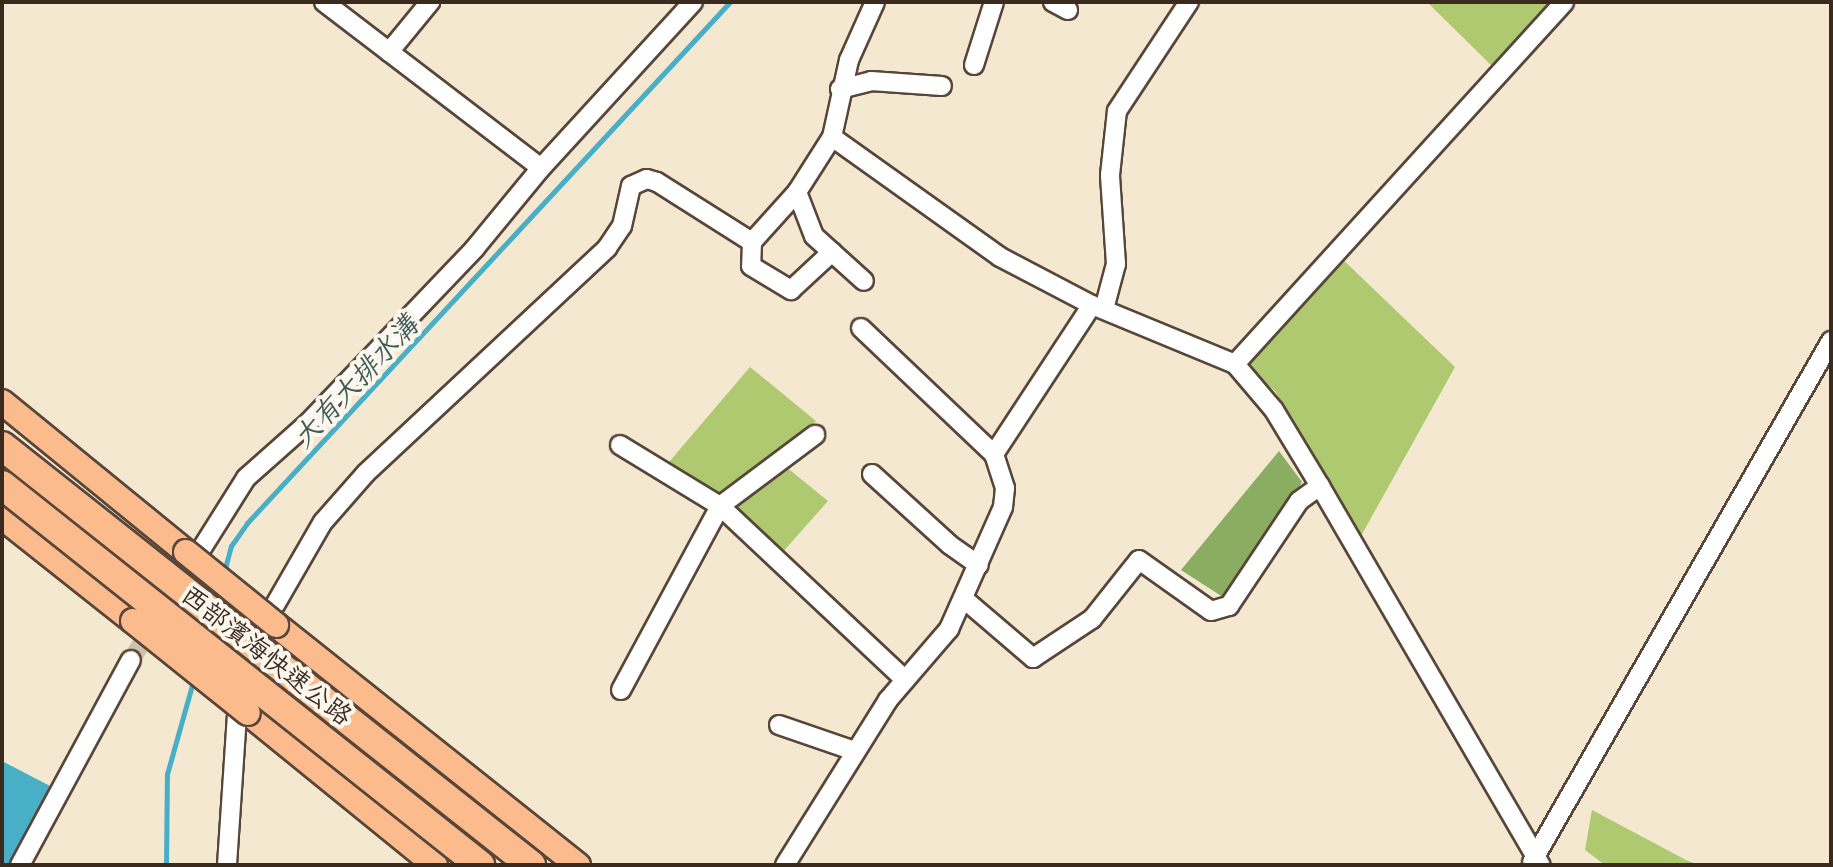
<!DOCTYPE html>
<meta charset="utf-8">
<style>
body{margin:0}
#map{position:relative;width:1833px;height:867px;overflow:hidden;background:#f4e8d0;font-family:Delius,"LXGW WenKai TC",sans-serif}
div>[style]{position:absolute}
.green>*{inset:0;background:#aec970}
.forest>*{inset:0;background:#8aad62}
.water>*{inset:0;background:#48afc7}
.stream>*{height:5px;margin:-2.5px;padding:0 2.5px;transform-origin:2.5px;border-radius:2.5px;background:#48afc7}
.minor-tunnel>*{height:18px;margin-top:-9px;transform-origin:0;background:repeating-linear-gradient(90deg,#cfc2ac 0 18px,transparent 0 27px)}
.roads{filter:drop-shadow(2px 0 #574639) drop-shadow(-2px 0 #574639) drop-shadow(0 2px #574639) drop-shadow(0 -2px #574639)}
.minor>*{height:18px;margin:-9px;padding:0 9px;transform-origin:9px;border-radius:9px;background:#fff}
.major>*{height:24px;margin:-12px;padding:0 12px;transform-origin:12px;border-radius:12px;background:#fbbb8d}
.bridges{filter:drop-shadow(2px 0 #574639) drop-shadow(-2px 0 #574639) drop-shadow(0 2px #574639) drop-shadow(0 -2px #574639)}
.major-bridge>*{height:24px;margin:-12px;padding:0 12px;transform-origin:12px;border-radius:12px;background:#fbbb8d}
.highway-bridge>*{height:28px;margin:-14px;padding:0 14px;transform-origin:14px;border-radius:14px;background:#fbbb8d}
span{translate:-50% -50%;white-space:nowrap;text-align:center;line-height:1.15;-webkit-text-stroke:8px #fbf7ec;paint-order:stroke}
.street-label{font-size:26px;color:#3b2a1e}
.water-label{font-size:28px;color:#405959;font-style:italic}
.frame{position:absolute;inset:0;border:4px solid #3b2a1e;pointer-events:none}
</style>
<div id="map">
<div class="green">
<div style="clip-path:polygon(1427px 2px,1553px 2px,1493px 67px)"></div>
<div style="clip-path:polygon(1337px 254px,1455px 367px,1361px 536px,1275px 391px,1243px 365px)"></div>
<div style="clip-path:polygon(750px 367px,816px 421px,780px 462px,828px 501px,781px 554px,658px 475px)"></div>
<div style="clip-path:polygon(1592px 810px,1686px 860px,1699px 865px,1605px 865px,1585px 850px)"></div>
</div>
<div class="forest">
<div style="clip-path:polygon(1279px 451px,1302px 482px,1248px 583px,1229px 601px,1181px 570px)"></div>
</div>
<div class="water">
<div style="clip-path:polygon(2px 761px,52px 787px,12px 865px,2px 865px)"></div>
</div>
<div class="stream">
<div style="left:224px;top:572px;width:27px;rotate:-75deg"></div>
<div style="left:231px;top:546px;width:28px;rotate:-55deg"></div>
<div style="left:247px;top:523px;width:710px;rotate:-47.17deg"></div>
<div style="left:166px;top:865px;width:91px;rotate:-89.4deg"></div>
<div style="left:167px;top:774px;width:100px;rotate:-74.3deg"></div>
</div>
<div class="minor-tunnel">
<div style="left:131px;top:660px;width:130px;rotate:-57.3deg"></div>
</div>
<div class="roads">
<div class="minor">
<div style="left:324px;top:2px;width:273px;rotate:37.4deg"></div>
<div style="left:875px;top:2px;width:64px;rotate:114.1deg"></div>
<div style="left:849px;top:60px;width:79px;rotate:102.4deg"></div>
<div style="left:832px;top:137px;width:206px;rotate:35.5deg"></div>
<div style="left:1000px;top:257px;width:104px;rotate:27.6deg"></div>
<div style="left:1092px;top:305px;width:155px;rotate:22.4deg"></div>
<div style="left:1235px;top:364px;width:60px;rotate:49.7deg"></div>
<div style="left:1274px;top:410px;width:89px;rotate:58.8deg"></div>
<div style="left:1320px;top:486px;width:439px;rotate:59.8deg"></div>
<div style="left:1053px;top:2px;width:17px;rotate:28deg"></div>
<div style="left:389px;top:52px;width:65px;rotate:-50.6deg"></div>
<div style="left:974px;top:65px;width:66px;rotate:-72.4deg"></div>
<div style="left:840px;top:89px;width:32px;rotate:-14deg"></div>
<div style="left:871px;top:81px;width:71px;rotate:4deg"></div>
<div style="left:797px;top:192px;width:47px;rotate:68.9deg"></div>
<div style="left:814px;top:236px;width:67px;rotate:42deg"></div>
<div style="left:752px;top:242px;width:24px;rotate:92deg"></div>
<div style="left:751px;top:266px;width:47px;rotate:31deg"></div>
<div style="left:791px;top:290px;width:56px;rotate:-42.8deg"></div>
<div style="left:1104px;top:309px;width:47px;rotate:-75.1deg"></div>
<div style="left:1116px;top:264px;width:89px;rotate:-93.9deg"></div>
<div style="left:1110px;top:175px;width:64px;rotate:-83.8deg"></div>
<div style="left:1117px;top:111px;width:131px;rotate:-56.6deg"></div>
<div style="left:861px;top:328px;width:183px;rotate:43.5deg"></div>
<div style="left:1235px;top:364px;width:489px;rotate:-47.7deg"></div>
<div style="left:620px;top:445px;width:117px;rotate:31.4deg"></div>
<div style="left:720px;top:506px;width:254px;rotate:43.2deg"></div>
<div style="left:872px;top:474px;width:105px;rotate:42.3deg"></div>
<div style="left:950px;top:545px;width:35px;rotate:35deg"></div>
<div style="left:202px;top:548px;width:83px;rotate:-57.8deg"></div>
<div style="left:246px;top:478px;width:84px;rotate:-41.6deg"></div>
<div style="left:309px;top:422px;width:240px;rotate:-46.3deg"></div>
<div style="left:475px;top:248px;width:104px;rotate:-50.5deg"></div>
<div style="left:541px;top:168px;width:225px;rotate:-47.5deg"></div>
<div style="left:964px;top:599px;width:91px;rotate:40.5deg"></div>
<div style="left:1033px;top:658px;width:71px;rotate:-33.5deg"></div>
<div style="left:1092px;top:619px;width:75px;rotate:-51.5deg"></div>
<div style="left:1139px;top:560px;width:88px;rotate:35.3deg"></div>
<div style="left:1211px;top:611px;width:19px;rotate:-16deg"></div>
<div style="left:1229px;top:606px;width:126px;rotate:-56.3deg"></div>
<div style="left:1299px;top:501px;width:26px;rotate:-36deg"></div>
<div style="left:275px;top:605px;width:96px;rotate:-60deg"></div>
<div style="left:323px;top:522px;width:65px;rotate:-48.7deg"></div>
<div style="left:366px;top:473px;width:330px;rotate:-43deg"></div>
<div style="left:607px;top:248px;width:27px;rotate:-56deg"></div>
<div style="left:622px;top:226px;width:41px;rotate:-77.3deg"></div>
<div style="left:631px;top:186px;width:17px;rotate:-24deg"></div>
<div style="left:647px;top:179px;width:10px;rotate:17deg"></div>
<div style="left:657px;top:182px;width:112px;rotate:32.3deg"></div>
<div style="left:752px;top:242px;width:67px;rotate:-48deg"></div>
<div style="left:797px;top:192px;width:65px;rotate:-57.5deg"></div>
<div style="left:621px;top:690px;width:209px;rotate:-61.7deg"></div>
<div style="left:720px;top:506px;width:119px;rotate:-36.8deg"></div>
<div style="left:779px;top:725px;width:80px;rotate:18.9deg"></div>
<div style="left:1532px;top:862px;width:601px;rotate:-60.15deg"></div>
<div style="left:20px;top:865px;width:233px;rotate:-61.6deg"></div>
<div style="left:227px;top:865px;width:150px;rotate:-86.2deg"></div>
<div style="left:785px;top:865px;width:195px;rotate:-58deg"></div>
<div style="left:888px;top:700px;width:94px;rotate:-49.3deg"></div>
<div style="left:949px;top:629px;width:133px;rotate:-66.1deg"></div>
<div style="left:1003px;top:507px;width:19px;rotate:-84deg"></div>
<div style="left:1005px;top:488px;width:36px;rotate:-108deg"></div>
<div style="left:994px;top:454px;width:178px;rotate:-56.7deg"></div>
</div>
<div class="major">
<div style="left:2px;top:402px;width:237px;rotate:39.2deg"></div>
<div style="left:2px;top:517px;width:167px;rotate:38.4deg"></div>
<div style="left:276px;top:625px;width:386px;rotate:38.5deg"></div>
<div style="left:248px;top:713px;width:241px;rotate:39.1deg"></div>
</div>
</div>
<div class="bridges">
<div class="major-bridge">
<div style="left:186px;top:552px;width:116px;rotate:39deg"></div>
<div style="left:133px;top:621px;width:147px;rotate:38.7deg"></div>
</div>
<div class="highway-bridge">
<div style="left:2px;top:446px;width:675px;rotate:38.38deg"></div>
<div style="left:2px;top:485px;width:611px;rotate:38.48deg"></div>
</div>
</div>
<div class="street-label">
<span style="left:267px;top:655px;rotate:38deg">西部濱海快速公路</span>
</div>
<div class="water-label">
<span style="left:355px;top:381px;rotate:-47deg">大有大排水溝</span>
</div>
<div class="frame"></div>
</div>
